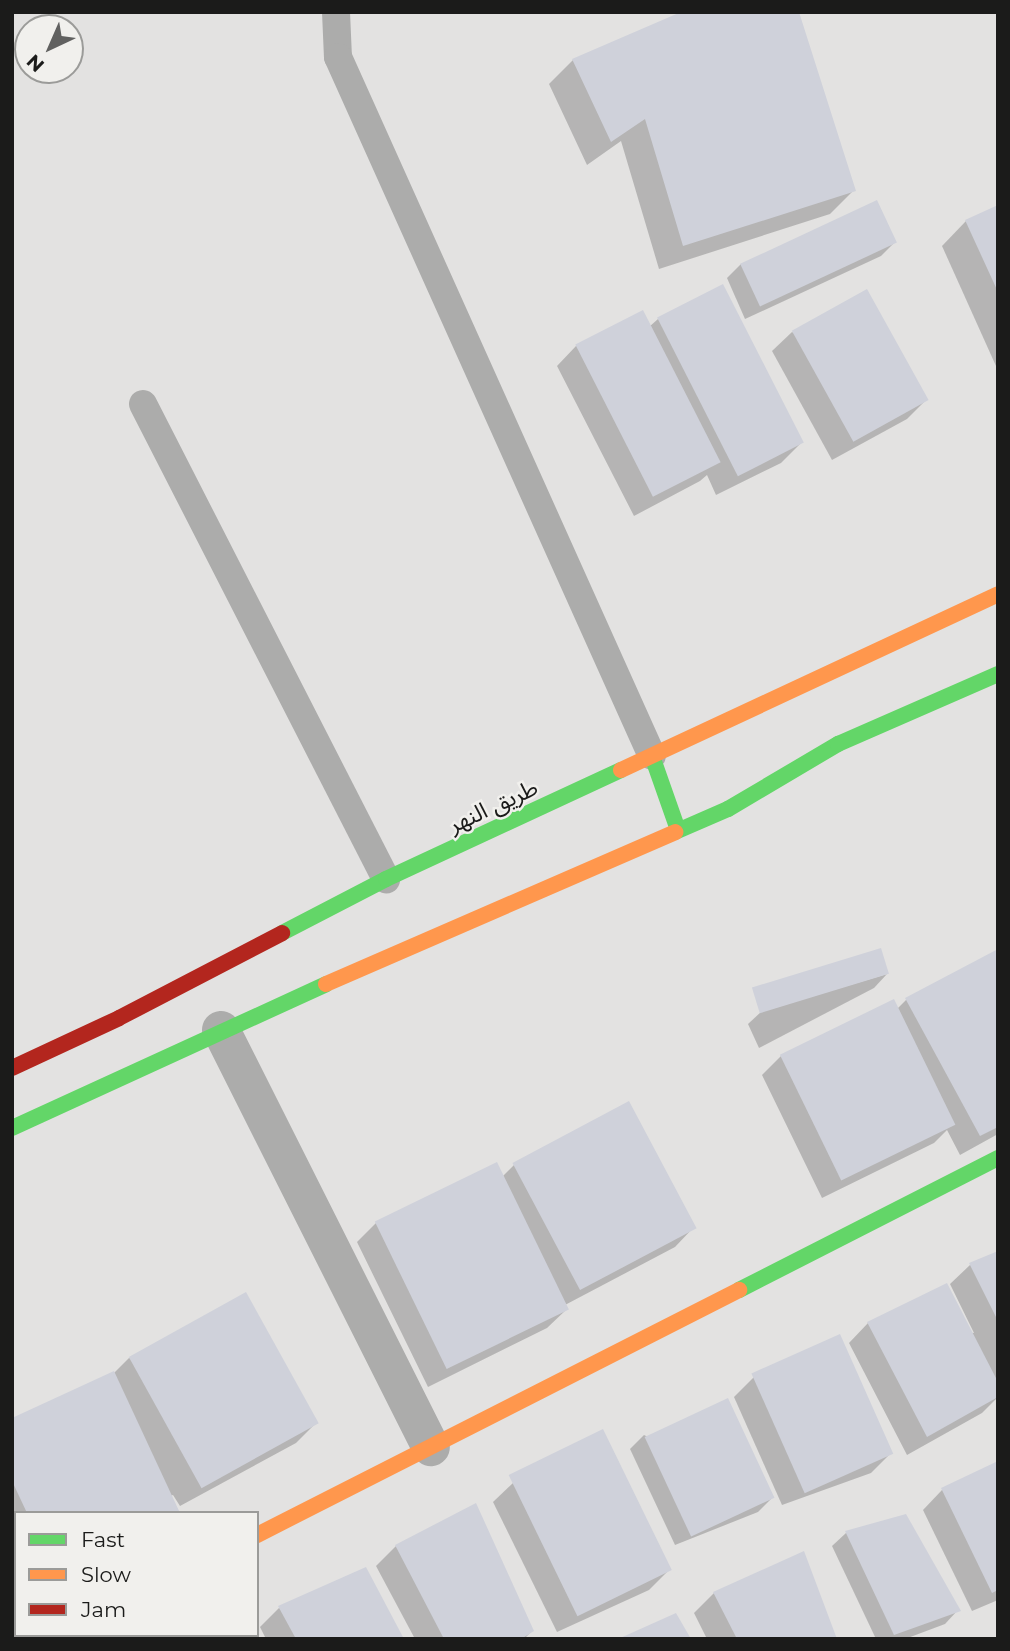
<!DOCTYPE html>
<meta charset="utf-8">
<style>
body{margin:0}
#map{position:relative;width:1010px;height:1651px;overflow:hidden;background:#e3e2e1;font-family:Montserrat,"Noto Sans Arabic",sans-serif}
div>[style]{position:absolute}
.shadow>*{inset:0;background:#0003}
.building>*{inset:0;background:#cfd1da;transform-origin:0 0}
.lane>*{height:28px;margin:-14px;padding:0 14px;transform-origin:14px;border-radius:14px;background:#acacab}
.street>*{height:38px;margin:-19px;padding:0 19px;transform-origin:19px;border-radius:19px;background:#acacab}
.fast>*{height:16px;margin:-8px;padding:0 8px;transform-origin:8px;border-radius:8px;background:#63d668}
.slow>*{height:16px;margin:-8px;padding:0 8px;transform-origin:8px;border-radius:8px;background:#ff974d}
.jam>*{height:16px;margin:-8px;padding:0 8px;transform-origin:8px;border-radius:8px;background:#b3261e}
span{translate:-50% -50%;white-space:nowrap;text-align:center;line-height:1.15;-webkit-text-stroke:5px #f1f0ed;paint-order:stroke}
.street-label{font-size:23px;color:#1b1b1a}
.frame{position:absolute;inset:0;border:14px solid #1b1b1a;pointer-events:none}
.legend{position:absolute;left:14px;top:1511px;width:245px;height:126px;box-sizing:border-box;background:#f1f0ed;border:2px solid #9b9b99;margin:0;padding:9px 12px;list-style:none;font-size:21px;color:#1b1b1a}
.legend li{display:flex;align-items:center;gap:14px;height:35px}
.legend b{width:35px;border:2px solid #9b9b99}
.north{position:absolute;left:14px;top:14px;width:70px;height:70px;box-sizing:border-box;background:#f1f0ed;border:2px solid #9b9b99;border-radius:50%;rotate:224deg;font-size:19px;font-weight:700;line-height:28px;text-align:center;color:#1b1b1a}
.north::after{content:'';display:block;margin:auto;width:24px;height:32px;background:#616160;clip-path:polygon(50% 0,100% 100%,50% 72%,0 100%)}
</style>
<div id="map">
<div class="shadow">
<div style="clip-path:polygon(573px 60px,854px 190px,830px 214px,659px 269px,621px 141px,587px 165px,549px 84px)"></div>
<div style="clip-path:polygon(998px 207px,998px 365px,996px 366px,942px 246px,966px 221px)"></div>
<div style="clip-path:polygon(895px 242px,881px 256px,745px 319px,727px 278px,741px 264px)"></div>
<div style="clip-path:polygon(722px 287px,801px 443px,781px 463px,716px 495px,707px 475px,700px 481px,634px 516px,557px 366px,576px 346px,649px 327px,658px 319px)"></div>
<div style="clip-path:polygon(792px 332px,926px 400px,907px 419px,832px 460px,772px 351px)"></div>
<div style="clip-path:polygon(998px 945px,998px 1134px,960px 1155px,947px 1130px,934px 1143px,822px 1198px,762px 1075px,781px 1056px,897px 1009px,906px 1000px,997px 951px)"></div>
<div style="clip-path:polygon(887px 974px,874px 988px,759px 1048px,748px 1024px,762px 1011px)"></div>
<div style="clip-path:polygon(514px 1165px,694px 1227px,675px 1247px,565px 1305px,567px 1309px,547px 1328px,428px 1387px,357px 1242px,376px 1223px,502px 1177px)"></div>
<div style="clip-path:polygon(998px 1253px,998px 1397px,982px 1413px,907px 1455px,849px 1343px,868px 1323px,974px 1333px,950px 1284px,970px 1265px)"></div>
<div style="clip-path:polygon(129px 1358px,316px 1423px,296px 1443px,180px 1506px,173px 1495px,170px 1496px,178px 1513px,16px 1513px,16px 1549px,12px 1542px,12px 1420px,113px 1374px)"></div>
<div style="clip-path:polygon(754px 1377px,891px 1453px,871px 1473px,782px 1505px,734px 1397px)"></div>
<div style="clip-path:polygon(644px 1435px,772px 1498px,758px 1512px,675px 1545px,630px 1449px)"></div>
<div style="clip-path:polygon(998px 1463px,998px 1600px,972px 1611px,923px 1510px,942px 1490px)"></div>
<div style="clip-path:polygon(513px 1483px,669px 1570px,649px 1590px,557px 1632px,493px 1502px)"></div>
<div style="clip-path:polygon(905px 1516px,958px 1610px,945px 1624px,905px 1639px,876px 1639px,832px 1546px,846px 1533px)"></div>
<div style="clip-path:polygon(396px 1546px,532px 1631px,524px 1639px,415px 1639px,376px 1566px)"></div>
<div style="clip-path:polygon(714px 1593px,836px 1639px,707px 1639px,694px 1613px)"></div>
<div style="clip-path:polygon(279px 1608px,402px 1639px,266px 1639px,260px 1627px)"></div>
<div style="clip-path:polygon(225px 1635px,250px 1635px,252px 1639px,220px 1639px)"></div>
</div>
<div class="building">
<div style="clip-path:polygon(681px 12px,799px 12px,856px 191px,683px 246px,645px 119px,611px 142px,572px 59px)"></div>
<div style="left:877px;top:200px;width:47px;height:151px;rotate:65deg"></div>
<div style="clip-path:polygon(998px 205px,998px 292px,965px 220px)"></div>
<div style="left:723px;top:284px;width:178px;height:74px;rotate:63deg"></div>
<div style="left:867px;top:289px;width:127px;height:86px;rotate:61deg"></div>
<div style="left:643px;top:310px;width:171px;height:76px;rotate:63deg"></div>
<div style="left:881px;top:948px;width:27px;height:135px;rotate:73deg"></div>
<div style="clip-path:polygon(998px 949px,998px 1127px,980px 1136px,905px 998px)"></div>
<div style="left:894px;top:999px;width:140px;height:127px;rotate:64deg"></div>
<div style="left:629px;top:1101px;width:144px;height:132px;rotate:62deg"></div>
<div style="left:497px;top:1162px;width:164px;height:136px;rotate:64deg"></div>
<div style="clip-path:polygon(998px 1251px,998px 1321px,969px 1263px)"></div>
<div style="clip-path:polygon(947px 1283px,998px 1382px,998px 1397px,927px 1437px,867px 1322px)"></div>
<div style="left:246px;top:1292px;width:150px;height:134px;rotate:61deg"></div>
<div style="left:840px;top:1334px;width:131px;height:97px;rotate:66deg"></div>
<div style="clip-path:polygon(114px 1371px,180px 1513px,27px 1513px,12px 1481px,12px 1418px)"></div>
<div style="left:728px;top:1398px;width:110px;height:92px;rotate:65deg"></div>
<div style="left:603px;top:1429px;width:157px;height:105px;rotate:64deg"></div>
<div style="clip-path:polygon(998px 1461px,998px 1590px,992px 1593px,941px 1488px)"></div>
<div style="clip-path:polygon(476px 1503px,534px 1631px,521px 1639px,444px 1639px,395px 1545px)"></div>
<div style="clip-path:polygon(906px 1514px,961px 1611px,894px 1635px,845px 1531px)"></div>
<div style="clip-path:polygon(804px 1551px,837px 1639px,737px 1639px,713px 1592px)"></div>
<div style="clip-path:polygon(366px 1567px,404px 1639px,296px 1639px,278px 1606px)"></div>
<div style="clip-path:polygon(676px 1613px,691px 1639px,618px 1639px)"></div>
</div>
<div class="lane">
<div style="left:336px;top:12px;width:45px;rotate:87.5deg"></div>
<div style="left:338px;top:57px;width:766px;rotate:65.81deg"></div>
<div style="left:143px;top:404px;width:534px;rotate:62.91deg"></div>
</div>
<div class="street">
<div style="left:221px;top:1030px;width:467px;rotate:63.3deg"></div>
<div style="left:90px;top:1635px;width:4px;rotate:76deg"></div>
<div style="left:53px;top:1639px;width:8px;rotate:-30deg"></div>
</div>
<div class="fast">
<div style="left:652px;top:756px;width:78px;rotate:70.6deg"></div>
<div style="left:675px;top:832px;width:58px;rotate:-23.5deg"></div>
<div style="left:728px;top:809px;width:128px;rotate:-30.6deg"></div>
<div style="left:838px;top:744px;width:175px;rotate:-23.6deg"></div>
<div style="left:282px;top:933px;width:117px;rotate:-27.4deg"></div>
<div style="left:386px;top:879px;width:259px;rotate:-24.9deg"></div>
<div style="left:12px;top:1128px;width:345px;rotate:-24.6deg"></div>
<div style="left:739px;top:1290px;width:291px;rotate:-27deg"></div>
</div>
<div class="slow">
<div style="left:621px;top:770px;width:416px;rotate:-25deg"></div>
<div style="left:326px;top:984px;width:381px;rotate:-23.5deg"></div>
<div style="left:257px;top:1535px;width:541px;rotate:-26.94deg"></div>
</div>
<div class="jam">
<div style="left:12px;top:1068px;width:118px;rotate:-25deg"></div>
<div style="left:119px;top:1018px;width:184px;rotate:-27.5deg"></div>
</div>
<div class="street-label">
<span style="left:493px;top:806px;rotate:-25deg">طريق النهر</span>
</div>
<div class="frame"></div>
<ul class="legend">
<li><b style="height:9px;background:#63d668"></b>Fast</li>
<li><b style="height:9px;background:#ff974d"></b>Slow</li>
<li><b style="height:9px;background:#b3261e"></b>Jam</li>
</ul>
<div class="north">N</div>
</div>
